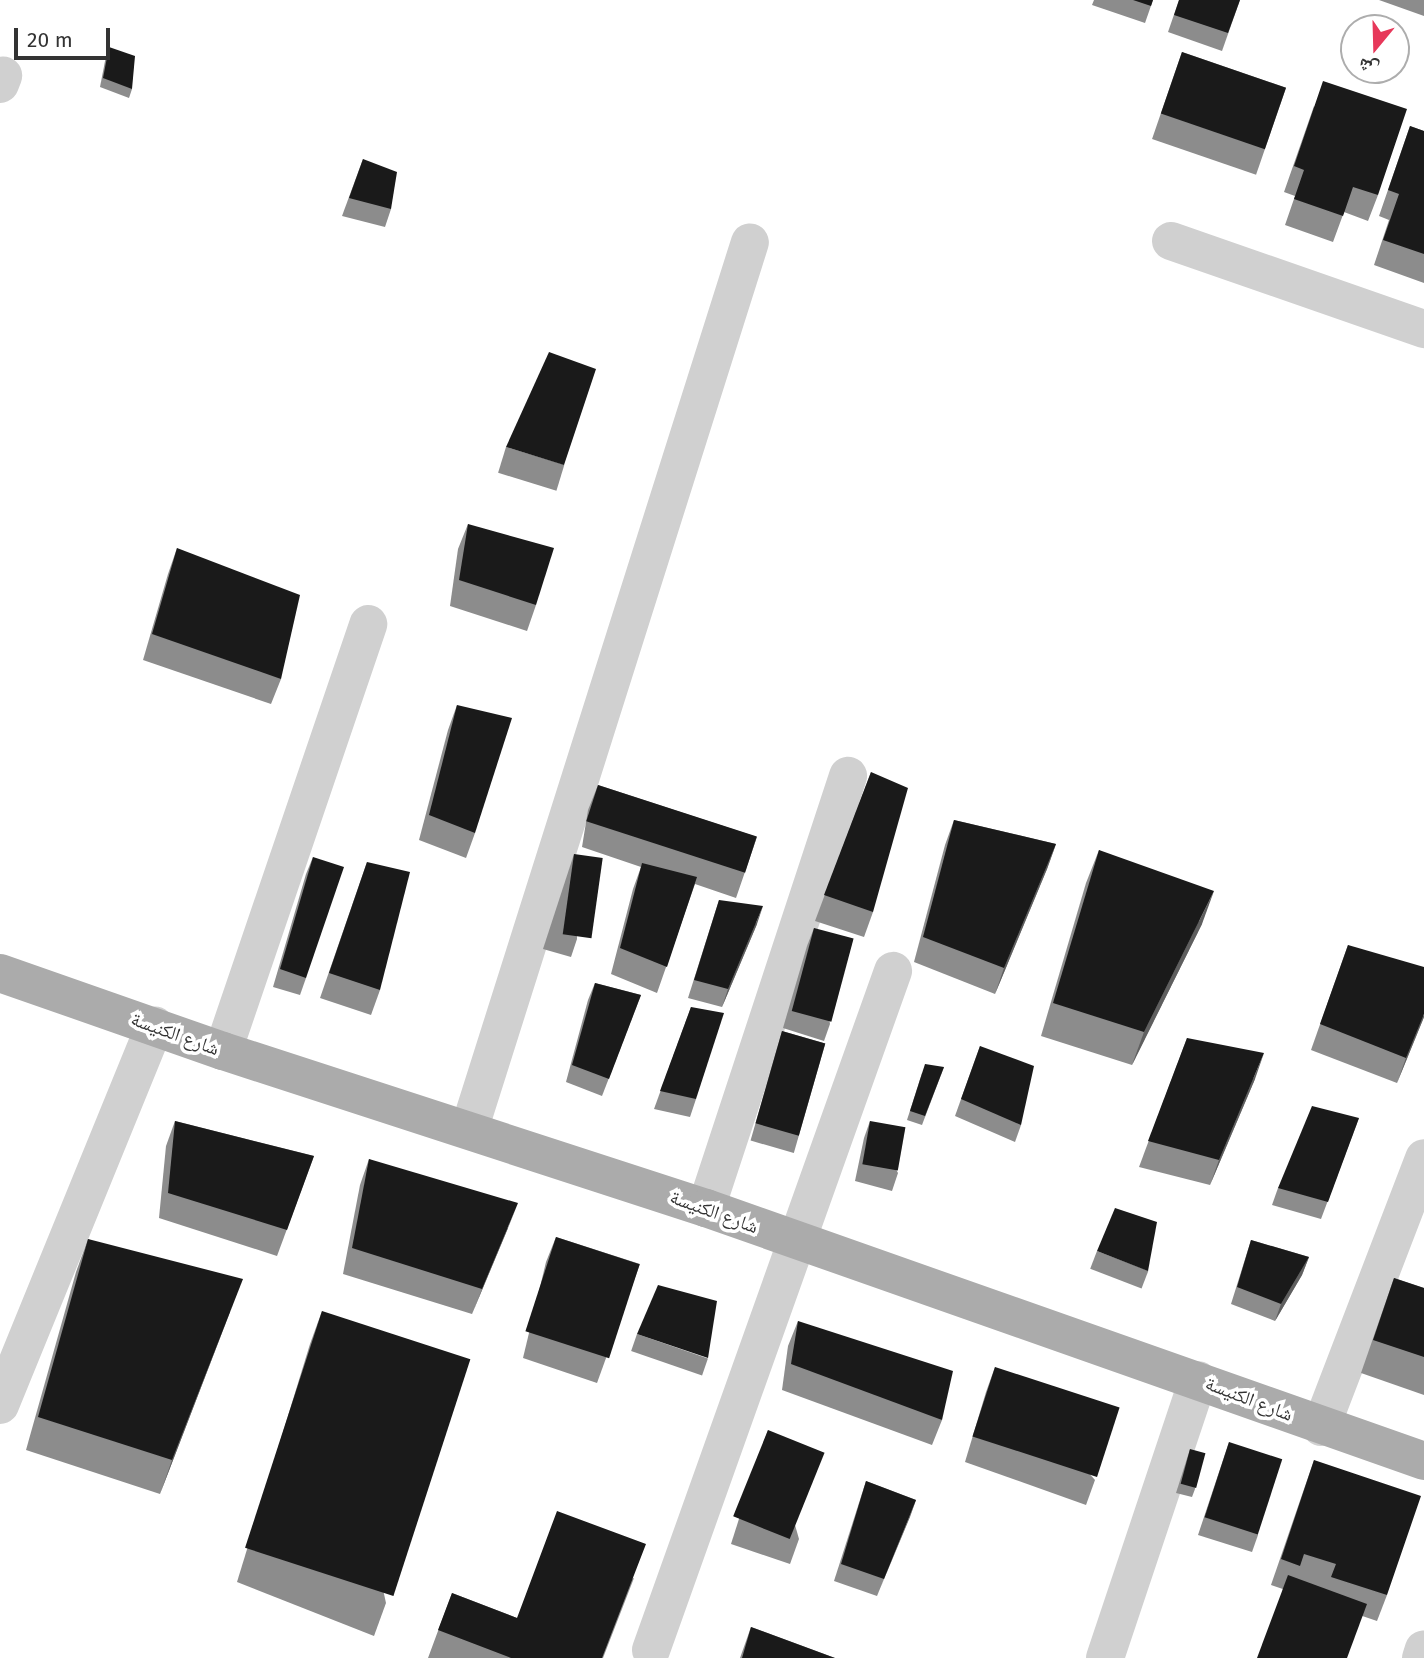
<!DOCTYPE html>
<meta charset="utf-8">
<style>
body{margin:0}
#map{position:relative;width:1424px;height:1658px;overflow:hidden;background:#fff;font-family:"Fira Sans","Noto Naskh Arabic",sans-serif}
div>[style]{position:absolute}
.minor>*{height:38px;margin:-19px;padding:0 19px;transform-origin:19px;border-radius:19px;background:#d0d0d0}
.major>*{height:38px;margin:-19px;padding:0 19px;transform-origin:19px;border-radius:19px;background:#ababab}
.wall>*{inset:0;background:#8c8c8c;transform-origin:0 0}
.shaded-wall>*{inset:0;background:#5f5f5f}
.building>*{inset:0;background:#1a1a1a;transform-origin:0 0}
span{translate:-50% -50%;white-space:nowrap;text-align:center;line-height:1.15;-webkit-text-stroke:7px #fff;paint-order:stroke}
.street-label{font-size:19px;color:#333}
.north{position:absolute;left:1340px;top:14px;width:70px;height:70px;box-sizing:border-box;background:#fff;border:2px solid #adadad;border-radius:50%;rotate:199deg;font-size:19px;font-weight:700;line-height:28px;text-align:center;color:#333}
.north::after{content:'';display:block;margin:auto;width:24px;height:32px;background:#e7385a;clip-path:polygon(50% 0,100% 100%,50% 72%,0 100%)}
.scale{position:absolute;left:14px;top:28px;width:96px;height:32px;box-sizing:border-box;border:4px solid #333;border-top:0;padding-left:9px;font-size:21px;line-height:24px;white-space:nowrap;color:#333;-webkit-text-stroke:5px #fff;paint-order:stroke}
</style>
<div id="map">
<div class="minor">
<div style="left:0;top:84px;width:9px;rotate:-69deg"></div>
<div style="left:1171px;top:241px;width:268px;rotate:19.2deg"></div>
<div style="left:223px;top:1051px;width:451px;rotate:-71.2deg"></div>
<div style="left:469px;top:1130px;width:931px;rotate:-72.44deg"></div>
<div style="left:706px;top:1208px;width:455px;rotate:-71.8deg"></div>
<div style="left:0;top:1405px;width:410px;rotate:-67.8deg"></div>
<div style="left:1321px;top:1427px;width:288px;rotate:-69deg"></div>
<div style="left:651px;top:1650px;width:721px;rotate:-70.38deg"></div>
<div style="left:1105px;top:1658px;width:293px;rotate:-71.5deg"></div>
<div style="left:1421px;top:1658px;width:9px;rotate:-72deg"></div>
</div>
<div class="major">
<div style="left:0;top:973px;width:236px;rotate:19.3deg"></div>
<div style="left:223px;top:1051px;width:508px;rotate:18.01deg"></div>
<div style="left:706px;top:1208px;width:761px;rotate:19.41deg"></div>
</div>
<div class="wall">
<div style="clip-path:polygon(1094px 0,1153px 0,1145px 23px,1092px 5px)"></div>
<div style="clip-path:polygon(1179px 0,1240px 0,1222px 51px,1168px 32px)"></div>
<div style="clip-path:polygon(1379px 0,1424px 0,1424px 16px)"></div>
<div style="clip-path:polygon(109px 47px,132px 89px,129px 98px,100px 87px,106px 56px)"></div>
<div style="left:1182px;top:52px;width:110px;height:92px;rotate:19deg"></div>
<div style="clip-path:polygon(1314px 106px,1378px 195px,1368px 221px,1344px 212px,1333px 242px,1285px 225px,1295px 196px,1284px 192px)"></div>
<div style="clip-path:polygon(1410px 126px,1424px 131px,1424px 283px,1374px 265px,1389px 220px,1379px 216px)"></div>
<div style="clip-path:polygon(363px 159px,391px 209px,385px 227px,342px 216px)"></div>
<div style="left:506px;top:447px;width:61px;height:27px;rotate:17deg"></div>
<div style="clip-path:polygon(468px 524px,536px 605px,527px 631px,450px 606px,458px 549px)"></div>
<div style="clip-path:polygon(177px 548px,281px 679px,271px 704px,143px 660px,168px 574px)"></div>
<div style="clip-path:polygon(457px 705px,475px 833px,466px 858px,419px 840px,448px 730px)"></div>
<div style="clip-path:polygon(871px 772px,873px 912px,864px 937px,815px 921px)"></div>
<div style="clip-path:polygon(598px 785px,757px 837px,736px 898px,695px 884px,657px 993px,611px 974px,633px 889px,641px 867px,582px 847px,588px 810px)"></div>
<div style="clip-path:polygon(954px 820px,1056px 844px,1047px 869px,995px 994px,914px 962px,945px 845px)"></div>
<div style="clip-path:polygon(1099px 850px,1202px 924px,1132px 1065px,1041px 1036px,1086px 883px)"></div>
<div style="clip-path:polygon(574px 854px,577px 939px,571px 957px,543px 949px)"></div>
<div style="clip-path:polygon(313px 857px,306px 978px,300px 995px,273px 987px,306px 874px)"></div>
<div style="clip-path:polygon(367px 862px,380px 990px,371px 1015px,320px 998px)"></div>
<div style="clip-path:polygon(719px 900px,757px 924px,722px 1007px,688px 998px)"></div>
<div style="clip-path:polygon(814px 928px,830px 1024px,824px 1041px,783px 1028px,807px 946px)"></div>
<div style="clip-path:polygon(1348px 945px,1424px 1017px,1397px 1083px,1311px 1050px)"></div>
<div style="clip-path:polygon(595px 983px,641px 995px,602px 1096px,566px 1082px,588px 1000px)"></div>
<div style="clip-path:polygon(691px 1007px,696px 1099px,690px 1117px,654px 1109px)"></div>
<div style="left:782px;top:1031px;width:45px;height:114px;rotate:16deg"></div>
<div style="clip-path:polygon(1187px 1038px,1255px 1079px,1210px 1185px,1139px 1167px)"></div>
<div style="clip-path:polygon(980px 1046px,1021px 1125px,1015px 1142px,955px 1116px)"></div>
<div style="clip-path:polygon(944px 1067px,922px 1125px,907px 1120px,922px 1073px)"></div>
<div style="clip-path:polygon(1359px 1118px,1321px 1219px,1272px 1205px,1278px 1188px)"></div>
<div style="clip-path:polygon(175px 1121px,314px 1156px,277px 1256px,159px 1218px,166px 1146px)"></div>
<div style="clip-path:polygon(870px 1121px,898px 1173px,892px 1191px,855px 1181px,864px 1138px)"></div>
<div style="clip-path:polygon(369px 1159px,508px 1228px,472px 1314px,343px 1274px,360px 1185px)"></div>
<div style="clip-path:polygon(556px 1237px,640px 1264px,597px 1383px,523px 1358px,546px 1262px)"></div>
<div style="clip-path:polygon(88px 1239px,230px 1312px,160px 1494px,26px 1450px,76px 1272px)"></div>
<div style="clip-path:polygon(1251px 1240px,1309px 1257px,1302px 1275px,1275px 1321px,1231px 1304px)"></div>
<div style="left:1097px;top:1251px;width:55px;height:19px;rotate:21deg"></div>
<div style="clip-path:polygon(1394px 1278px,1424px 1288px,1424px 1395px,1361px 1373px)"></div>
<div style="clip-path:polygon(322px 1311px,386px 1603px,374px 1636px,237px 1582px,310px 1344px)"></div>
<div style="clip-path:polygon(798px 1321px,942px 1420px,932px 1445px,782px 1390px,788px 1346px)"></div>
<div style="left:637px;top:1334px;width:75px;height:18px;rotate:19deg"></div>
<div style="clip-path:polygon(995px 1367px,1095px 1480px,1086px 1505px,965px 1462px,986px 1392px)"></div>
<div style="clip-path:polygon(768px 1430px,799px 1539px,790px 1564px,731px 1544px,759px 1456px)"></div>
<div style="clip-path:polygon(1229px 1442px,1258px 1535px,1252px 1552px,1198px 1535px)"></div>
<div style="clip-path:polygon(1190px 1449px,1195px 1489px,1192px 1497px,1176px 1493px)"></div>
<div style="clip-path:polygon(1314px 1460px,1387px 1595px,1377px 1621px,1271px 1585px)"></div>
<div style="clip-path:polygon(866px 1481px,916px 1500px,877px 1596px,834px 1581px)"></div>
<div style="clip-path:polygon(634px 1578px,603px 1658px,428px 1658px,452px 1593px,517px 1618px)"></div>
<div style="clip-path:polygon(751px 1627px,835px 1658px,740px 1658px)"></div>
</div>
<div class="shaded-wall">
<div style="clip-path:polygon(1056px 844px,1047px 869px,995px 994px,1004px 968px)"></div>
<div style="clip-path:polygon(1214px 891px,1202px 924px,1132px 1065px,1144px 1032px)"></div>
<div style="clip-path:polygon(763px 906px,757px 924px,722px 1007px,728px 989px)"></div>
<div style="clip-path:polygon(1424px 1014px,1424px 1017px,1397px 1083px,1406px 1058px)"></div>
<div style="clip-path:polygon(1264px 1053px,1255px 1079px,1210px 1185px,1219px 1160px)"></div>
<div style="clip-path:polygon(518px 1203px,508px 1228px,472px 1314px,482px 1289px)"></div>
<div style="clip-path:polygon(1309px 1257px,1302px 1275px,1275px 1321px,1281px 1304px)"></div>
<div style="clip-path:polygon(243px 1279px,230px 1312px,160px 1494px,172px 1460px)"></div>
<div style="clip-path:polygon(916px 1500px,910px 1517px,877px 1596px,884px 1579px)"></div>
</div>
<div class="building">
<div style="clip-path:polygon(1133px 0,1153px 0,1151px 6px)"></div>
<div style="clip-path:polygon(1179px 0,1240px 0,1228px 33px,1174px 15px)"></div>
<div style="clip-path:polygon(109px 47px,135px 56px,132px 89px,103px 78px)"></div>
<div style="left:1182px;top:52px;width:110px;height:65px;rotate:19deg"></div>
<div style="clip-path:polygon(1323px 81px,1407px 109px,1378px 195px,1353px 187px,1343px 216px,1294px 199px,1304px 170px,1294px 166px)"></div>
<div style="clip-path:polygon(1410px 126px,1424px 131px,1424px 254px,1383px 240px,1399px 194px,1388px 190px)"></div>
<div style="clip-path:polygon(363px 159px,397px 172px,391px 209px,349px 198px)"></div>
<div style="clip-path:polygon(549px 352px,596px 369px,564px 465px,506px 447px)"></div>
<div style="clip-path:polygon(468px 524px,554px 548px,536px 605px,459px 580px)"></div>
<div style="clip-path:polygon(177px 548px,300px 595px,281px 679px,152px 634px)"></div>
<div style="clip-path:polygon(457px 705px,512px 718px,475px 833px,429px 815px)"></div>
<div style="clip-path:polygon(871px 772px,908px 788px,873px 912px,824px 895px)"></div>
<div style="left:598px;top:785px;width:167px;height:38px;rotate:18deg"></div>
<div style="clip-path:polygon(954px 820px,1056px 844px,1004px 968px,923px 937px)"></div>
<div style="clip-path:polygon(1099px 850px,1214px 891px,1144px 1032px,1053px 1003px)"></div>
<div style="left:574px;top:854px;width:29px;height:81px;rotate:8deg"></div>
<div style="clip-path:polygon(313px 857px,344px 867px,306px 978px,280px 969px)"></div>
<div style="clip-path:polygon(367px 862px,410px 872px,380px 990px,329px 973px)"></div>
<div style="clip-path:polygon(642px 863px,697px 877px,667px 967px,620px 948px)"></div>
<div style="clip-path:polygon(719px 900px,763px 906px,728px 989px,694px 980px)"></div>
<div style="left:814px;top:928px;width:41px;height:86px;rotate:15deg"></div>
<div style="clip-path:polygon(1348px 945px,1424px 967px,1424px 1014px,1406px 1058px,1320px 1024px)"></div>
<div style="clip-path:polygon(595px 983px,641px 995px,609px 1079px,572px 1065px)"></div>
<div style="clip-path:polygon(691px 1007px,724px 1013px,696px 1099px,660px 1091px)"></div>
<div style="left:782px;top:1031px;width:45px;height:96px;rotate:16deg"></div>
<div style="clip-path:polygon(1187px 1038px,1264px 1053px,1219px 1160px,1148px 1141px)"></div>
<div style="clip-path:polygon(980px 1046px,1034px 1066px,1021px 1125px,961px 1099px)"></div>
<div style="clip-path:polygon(925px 1064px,944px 1067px,925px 1116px,910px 1111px)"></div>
<div style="clip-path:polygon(1312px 1106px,1359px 1118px,1328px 1202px,1278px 1188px)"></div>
<div style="clip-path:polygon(175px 1121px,314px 1156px,287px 1230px,168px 1193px)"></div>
<div style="left:870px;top:1121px;width:36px;height:44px;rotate:10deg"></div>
<div style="clip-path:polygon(369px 1159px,518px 1203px,482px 1289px,352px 1248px)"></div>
<div style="clip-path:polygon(1115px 1208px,1157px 1222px,1148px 1271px,1097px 1251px)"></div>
<div style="left:556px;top:1237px;width:88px;height:99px;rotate:18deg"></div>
<div style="clip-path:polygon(88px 1239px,243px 1279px,172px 1460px,38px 1417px)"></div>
<div style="clip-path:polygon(1251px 1240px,1309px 1257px,1281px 1304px,1237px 1287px)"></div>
<div style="clip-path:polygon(1394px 1278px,1424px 1288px,1424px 1357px,1373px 1340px)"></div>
<div style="clip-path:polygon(658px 1285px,717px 1301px,708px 1358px,637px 1334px)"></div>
<div style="left:322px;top:1311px;width:156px;height:249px;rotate:18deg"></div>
<div style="clip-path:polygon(798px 1321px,953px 1371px,942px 1420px,791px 1364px)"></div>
<div style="left:995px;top:1367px;width:131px;height:73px;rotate:18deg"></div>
<div style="left:768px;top:1430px;width:61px;height:93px;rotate:22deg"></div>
<div style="left:1229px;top:1442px;width:56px;height:79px;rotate:18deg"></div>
<div style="left:1190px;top:1449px;width:16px;height:36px;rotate:15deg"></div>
<div style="clip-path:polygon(1314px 1460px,1421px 1496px,1387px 1595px,1331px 1577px,1336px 1564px,1304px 1554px,1300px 1566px,1281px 1559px)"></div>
<div style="clip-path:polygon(866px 1481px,916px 1500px,884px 1579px,841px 1564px)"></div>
<div style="clip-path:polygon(557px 1511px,646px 1544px,602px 1658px,511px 1658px,438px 1630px,452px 1593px,517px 1618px)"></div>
<div style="clip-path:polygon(1288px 1575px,1367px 1604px,1347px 1658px,1257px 1658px)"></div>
<div style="clip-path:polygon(751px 1627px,835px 1658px,742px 1658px)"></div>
</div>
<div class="street-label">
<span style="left:175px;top:1034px;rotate:20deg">شارع الكنيسة</span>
<span style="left:714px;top:1212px;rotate:20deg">شارع الكنيسة</span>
<span style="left:1249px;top:1399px;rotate:21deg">شارع الكنيسة</span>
</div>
<div class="north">ش</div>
<div class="scale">20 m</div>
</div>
